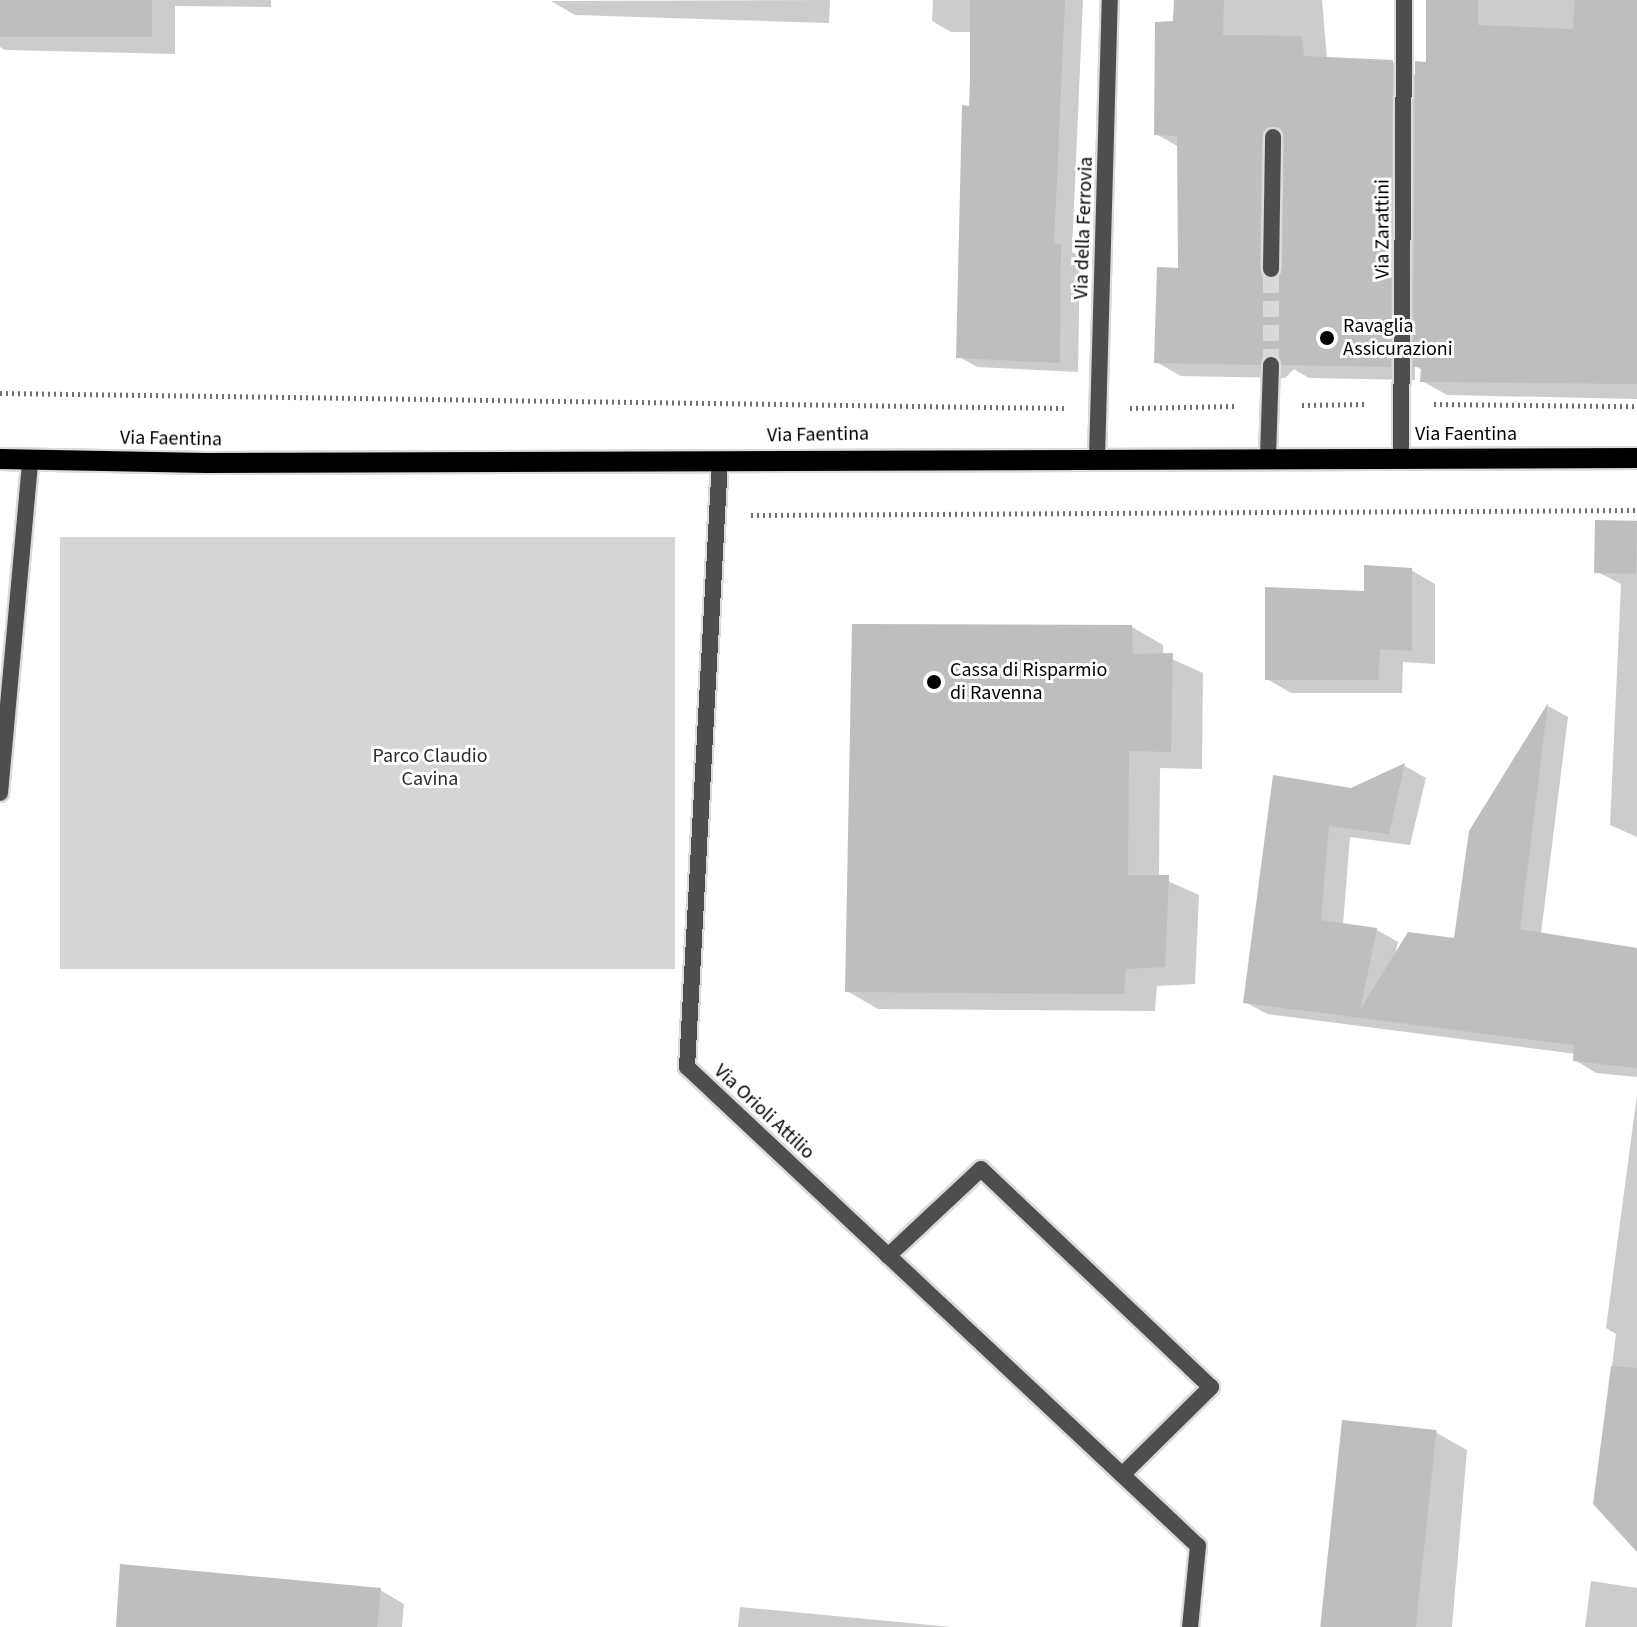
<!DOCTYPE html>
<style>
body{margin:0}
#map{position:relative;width:1637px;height:1627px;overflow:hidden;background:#fff;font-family:"Source Sans 3",sans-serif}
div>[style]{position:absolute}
.green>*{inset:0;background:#d5d5d5;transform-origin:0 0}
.shadow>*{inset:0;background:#0003}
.building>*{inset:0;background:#bebebe;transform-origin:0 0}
.street-tunnel>*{height:16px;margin-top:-8px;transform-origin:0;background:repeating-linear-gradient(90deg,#d9d9d9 0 16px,transparent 0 24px)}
.path>*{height:5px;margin-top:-2.5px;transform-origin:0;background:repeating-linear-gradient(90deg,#707070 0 2px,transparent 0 6px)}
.roads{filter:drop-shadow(2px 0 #dbdbdb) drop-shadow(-2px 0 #dbdbdb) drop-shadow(0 2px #dbdbdb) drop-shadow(0 -2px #dbdbdb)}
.street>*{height:16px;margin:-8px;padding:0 8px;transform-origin:8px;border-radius:8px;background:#4e4e4e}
.primary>*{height:20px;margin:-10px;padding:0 10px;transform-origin:10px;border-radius:10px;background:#000}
.dots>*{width:22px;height:22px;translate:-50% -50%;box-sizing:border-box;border:4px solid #fff;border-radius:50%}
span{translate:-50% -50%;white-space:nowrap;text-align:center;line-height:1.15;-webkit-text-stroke:6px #fff;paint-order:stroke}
.street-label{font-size:20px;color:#000}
.poi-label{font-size:20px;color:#000}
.left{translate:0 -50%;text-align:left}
.park-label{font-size:20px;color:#2c2c2c}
</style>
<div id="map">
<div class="green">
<div style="left:60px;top:537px;width:615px;height:432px"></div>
</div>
<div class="shadow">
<div style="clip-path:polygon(0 0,271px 0,271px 7px,175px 6px,175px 54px,5px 50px,0 47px)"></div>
<div style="clip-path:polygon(830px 0,829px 23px,575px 15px,551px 1px)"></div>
<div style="clip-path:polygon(933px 0,1083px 0,1072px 252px,1080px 256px,1078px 372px,977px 367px,958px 356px,972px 32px,951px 32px,932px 21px)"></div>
<div style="clip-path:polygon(1176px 0,1322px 0,1327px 59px,1392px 62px,1416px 76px,1428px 64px,1428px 0,1637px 0,1637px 399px,1447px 395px,1422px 381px,1422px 370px,1415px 366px,1415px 380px,1309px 378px,1294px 369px,1285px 378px,1181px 376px,1156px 362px,1180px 270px,1179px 147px,1156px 134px)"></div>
<div style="clip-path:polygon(1637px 523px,1637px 837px,1610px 825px,1621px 584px,1596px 571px)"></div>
<div style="clip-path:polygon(1411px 570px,1435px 584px,1435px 664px,1403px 662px,1402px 693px,1291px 693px,1267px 679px,1366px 593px)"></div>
<div style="clip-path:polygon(1132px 627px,1163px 645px,1163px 655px,1203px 673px,1202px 769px,1160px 768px,1159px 877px,1199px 895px,1195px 984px,1157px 986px,1155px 1011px,878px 1009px,847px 991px)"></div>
<div style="clip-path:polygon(1548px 706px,1568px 717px,1541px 934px,1637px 950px,1637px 1077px,1596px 1073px,1575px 1060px,1576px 1054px,1267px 1014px,1245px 1002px,1274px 778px,1352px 790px,1405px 766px,1426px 778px,1410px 845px,1350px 837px,1343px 925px,1377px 930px,1398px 942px,1395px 955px,1456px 941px,1471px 832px)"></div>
<div style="clip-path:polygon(1637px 1095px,1637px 1549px,1595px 1503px,1616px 1334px,1606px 1328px)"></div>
<div style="clip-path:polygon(1344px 1423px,1435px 1432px,1467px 1450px,1452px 1627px,1324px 1627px)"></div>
<div style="clip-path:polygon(1591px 1581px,1637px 1588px,1637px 1627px,1585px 1627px)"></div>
<div style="clip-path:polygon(380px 1590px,404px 1604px,402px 1627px,118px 1627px)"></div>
<div style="clip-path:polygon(740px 1607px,951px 1627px,738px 1627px)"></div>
</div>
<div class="building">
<div style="left:0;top:0;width:152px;height:37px"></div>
<div style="clip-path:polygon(970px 0,1065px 0,1054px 243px,1061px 244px,1060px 363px,956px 358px,962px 105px,970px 106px)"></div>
<div style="clip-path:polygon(evenodd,1174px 0,1224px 0,1223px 35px,1302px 36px,1304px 56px,1393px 60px,1391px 367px,1282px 365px,1271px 354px,1260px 365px,1154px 363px,1157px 267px,1178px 268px,1177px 136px,1154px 135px,1155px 22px,1173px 21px,1174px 0,1274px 126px,1284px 137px,1282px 269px,1270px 280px,1260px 269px,1262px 137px,1274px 126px)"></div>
<div style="clip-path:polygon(1426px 0,1478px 0,1478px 25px,1573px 29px,1575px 0,1637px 0,1637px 384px,1420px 382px,1421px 367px,1413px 367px,1415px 61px,1426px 62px)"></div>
<div style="left:1595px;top:520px;width:42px;height:53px;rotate:1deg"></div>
<div style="clip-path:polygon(1364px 565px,1412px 568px,1412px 651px,1380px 649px,1378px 680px,1265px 680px,1265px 587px,1364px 591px)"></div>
<div style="clip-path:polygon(852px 624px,1132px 625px,1133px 654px,1173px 653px,1171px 752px,1129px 751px,1128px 875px,1169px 875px,1165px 967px,1126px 969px,1124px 994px,845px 992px)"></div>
<div style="clip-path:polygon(1548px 703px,1520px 929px,1637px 948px,1637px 1068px,1573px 1061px,1574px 1045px,1243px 1003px,1273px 775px,1351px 788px,1405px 763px,1389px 834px,1329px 826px,1321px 920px,1377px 928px,1360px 1010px,1408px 932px,1454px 938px,1469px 831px)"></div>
<div style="clip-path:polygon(1611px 1366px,1637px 1368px,1637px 1552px,1593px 1504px)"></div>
<div style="left:1342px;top:1420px;width:95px;height:208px;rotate:6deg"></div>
<div style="clip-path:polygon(120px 1564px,381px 1588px,377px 1627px,116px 1627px)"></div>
</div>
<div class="street-tunnel">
<div style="left:1271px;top:365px;width:96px;rotate:-90deg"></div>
</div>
<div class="path">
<div style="left:0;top:393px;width:1064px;rotate:0.81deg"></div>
<div style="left:1434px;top:404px;width:203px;rotate:0.6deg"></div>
<div style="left:1302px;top:405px;width:66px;rotate:-0.9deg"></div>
<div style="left:1130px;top:408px;width:106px;rotate:-1.1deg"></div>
<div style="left:751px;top:515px;width:886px;rotate:-0.32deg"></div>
</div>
<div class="roads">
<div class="street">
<div style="left:1271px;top:269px;width:132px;rotate:-89.1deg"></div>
<div style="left:1268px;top:456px;width:91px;rotate:-88.1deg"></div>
<div style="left:1097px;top:457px;width:457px;rotate:-88.4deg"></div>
<div style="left:1401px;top:458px;width:458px;rotate:-89.6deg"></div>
<div style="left:720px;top:460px;width:608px;rotate:93.11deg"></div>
<div style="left:687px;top:1067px;width:700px;rotate:43.15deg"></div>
<div style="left:1198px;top:1546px;width:81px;rotate:95.6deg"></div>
<div style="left:0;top:793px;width:333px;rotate:-84.8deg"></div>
<div style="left:888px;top:1256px;width:127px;rotate:-43.1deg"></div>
<div style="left:981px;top:1169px;width:317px;rotate:43.5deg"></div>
<div style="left:1211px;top:1387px;width:125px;rotate:135.3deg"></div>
</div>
<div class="primary">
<div style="left:0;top:459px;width:206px;rotate:1.1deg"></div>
<div style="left:206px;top:463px;width:1431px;rotate:-0.2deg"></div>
</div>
</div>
<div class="dots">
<div style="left:1327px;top:338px;background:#000"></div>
<div style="left:934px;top:682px;background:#000"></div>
</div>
<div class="street-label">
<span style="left:1084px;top:228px;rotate:-88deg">Via della Ferrovia</span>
<span style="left:1383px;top:229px;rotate:-90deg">Via Zarattini</span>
<span style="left:1466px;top:434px">Via Faentina</span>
<span style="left:818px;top:435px;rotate:-1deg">Via Faentina</span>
<span style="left:171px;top:439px;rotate:1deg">Via Faentina</span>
<span style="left:764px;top:1112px;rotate:43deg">Via Orioli Attilio</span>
</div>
<div class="poi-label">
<span class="left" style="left:1343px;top:338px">Ravaglia<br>Assicurazioni</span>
<span class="left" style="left:950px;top:682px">Cassa di Risparmio<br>di Ravenna</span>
</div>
<div class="park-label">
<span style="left:430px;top:768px">Parco Claudio<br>Cavina</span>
</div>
</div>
